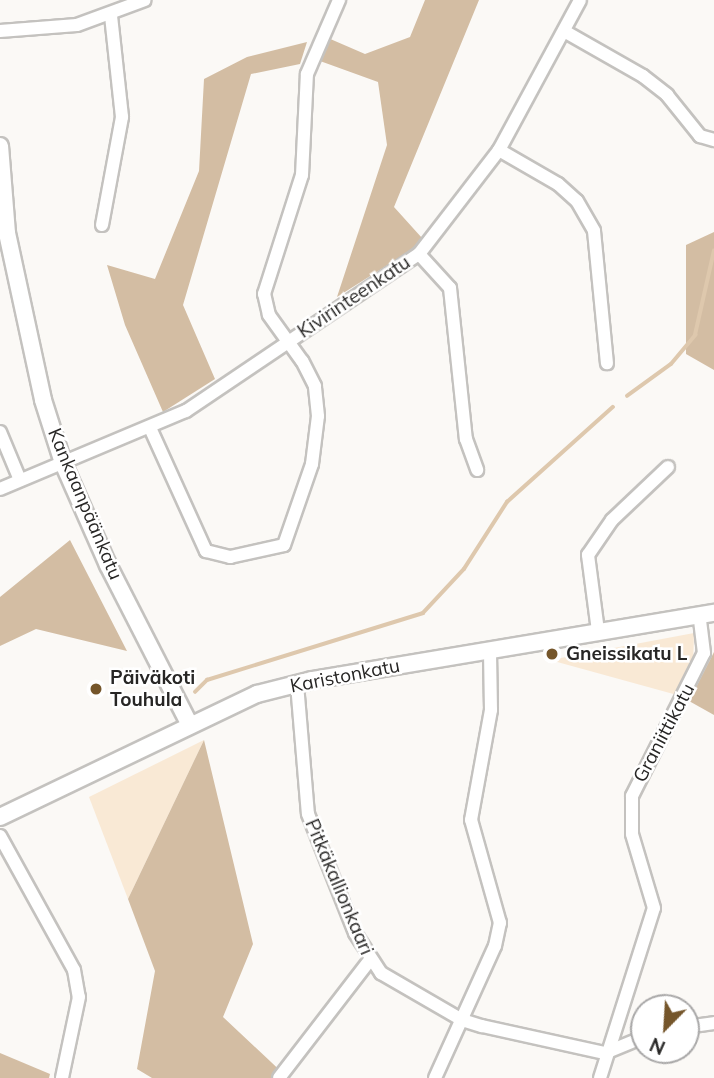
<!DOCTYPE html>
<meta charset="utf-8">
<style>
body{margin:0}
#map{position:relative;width:714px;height:1078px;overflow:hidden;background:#fbf9f6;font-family:Mulish,sans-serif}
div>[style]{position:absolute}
.green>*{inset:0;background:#f9e9d5}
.forest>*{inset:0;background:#d3bda3}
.stream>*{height:3.5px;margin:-1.75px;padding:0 1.75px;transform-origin:1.75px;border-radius:1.75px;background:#dec8ad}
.roads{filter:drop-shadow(2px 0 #c4c2bf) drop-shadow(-2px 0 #c4c2bf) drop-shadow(0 2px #c4c2bf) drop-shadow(0 -2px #c4c2bf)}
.minor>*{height:12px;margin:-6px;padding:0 6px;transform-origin:6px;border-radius:6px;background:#fff}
.tertiary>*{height:16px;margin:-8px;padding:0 8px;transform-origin:8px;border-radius:8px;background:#fff}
.dots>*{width:19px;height:19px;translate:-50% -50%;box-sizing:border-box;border:4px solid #fff;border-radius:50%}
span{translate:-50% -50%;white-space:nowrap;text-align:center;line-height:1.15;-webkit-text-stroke:5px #fff;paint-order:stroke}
.street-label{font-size:19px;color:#272625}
.poi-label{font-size:19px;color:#272625;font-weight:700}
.left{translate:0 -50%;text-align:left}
.north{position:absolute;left:630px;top:994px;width:70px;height:70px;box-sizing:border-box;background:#fff;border:2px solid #a9a8a8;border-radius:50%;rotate:204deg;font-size:19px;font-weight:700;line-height:28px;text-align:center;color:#272625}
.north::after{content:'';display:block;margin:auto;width:24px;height:32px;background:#75562b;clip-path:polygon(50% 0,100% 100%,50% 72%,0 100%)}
</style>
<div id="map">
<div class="green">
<div style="clip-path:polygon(694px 633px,693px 665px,677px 695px,550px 660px)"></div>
<div style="clip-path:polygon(204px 740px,128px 899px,89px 797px)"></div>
</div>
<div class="forest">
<div style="clip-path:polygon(425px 0,479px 0,394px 207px,422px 238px,413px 249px,337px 297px,387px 145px,378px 82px,320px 61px,328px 38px,365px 54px,410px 37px)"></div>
<div style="clip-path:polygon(307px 42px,300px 64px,251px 74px,183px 305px,215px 379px,163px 412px,125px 325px,107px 265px,155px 279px,199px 171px,204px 79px,247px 57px)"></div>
<div style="clip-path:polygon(714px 232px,714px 370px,686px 354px,686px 245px)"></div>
<div style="clip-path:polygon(70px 540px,127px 651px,36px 629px,0 646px,0 597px)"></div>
<div style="clip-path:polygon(714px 652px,714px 715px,689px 701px)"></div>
<div style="clip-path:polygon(204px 740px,253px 944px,223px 1017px,288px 1078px,152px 1078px,137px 1069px,155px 971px,128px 899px)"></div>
<div style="clip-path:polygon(0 1053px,50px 1074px,49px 1078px,0 1078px)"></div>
</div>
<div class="stream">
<div style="left:627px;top:396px;width:54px;rotate:-36deg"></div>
<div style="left:671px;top:364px;width:38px;rotate:-50deg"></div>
<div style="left:695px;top:335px;width:86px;rotate:-77.3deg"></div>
<div style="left:195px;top:692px;width:17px;rotate:-45deg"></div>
<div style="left:207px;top:680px;width:226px;rotate:-17.2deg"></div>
<div style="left:423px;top:613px;width:60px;rotate:-47deg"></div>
<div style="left:464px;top:569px;width:80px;rotate:-57.3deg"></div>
<div style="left:507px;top:502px;width:142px;rotate:-41.9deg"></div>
</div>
<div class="roads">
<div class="minor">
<div style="left:0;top:31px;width:77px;rotate:-4.5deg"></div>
<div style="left:77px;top:25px;width:72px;rotate:-20.2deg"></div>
<div style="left:564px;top:31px;width:91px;rotate:29.7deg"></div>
<div style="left:643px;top:76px;width:31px;rotate:38deg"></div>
<div style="left:667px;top:95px;width:53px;rotate:51.2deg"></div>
<div style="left:700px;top:136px;width:15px;rotate:16deg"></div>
<div style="left:499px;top:150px;width:68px;rotate:30deg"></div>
<div style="left:558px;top:184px;width:25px;rotate:42deg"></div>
<div style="left:577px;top:201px;width:34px;rotate:60deg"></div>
<div style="left:594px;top:231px;width:133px;rotate:84.4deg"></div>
<div style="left:102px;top:225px;width:110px;rotate:-79.5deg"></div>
<div style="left:122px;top:117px;width:103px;rotate:-96.2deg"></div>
<div style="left:419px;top:254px;width:46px;rotate:47.6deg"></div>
<div style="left:450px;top:288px;width:152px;rotate:84deg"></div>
<div style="left:466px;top:439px;width:33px;rotate:70deg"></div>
<div style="left:151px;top:430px;width:133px;rotate:65.6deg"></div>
<div style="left:206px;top:551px;width:25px;rotate:14deg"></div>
<div style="left:230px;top:557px;width:55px;rotate:-12.5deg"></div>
<div style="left:284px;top:545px;width:86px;rotate:-70.9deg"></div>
<div style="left:312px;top:464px;width:48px;rotate:-82.9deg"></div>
<div style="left:318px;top:416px;width:30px;rotate:-96deg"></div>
<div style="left:315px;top:386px;width:28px;rotate:-117deg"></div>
<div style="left:302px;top:361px;width:57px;rotate:-125.7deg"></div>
<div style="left:269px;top:315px;width:22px;rotate:-103deg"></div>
<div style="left:264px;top:294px;width:125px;rotate:-72.3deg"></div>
<div style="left:302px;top:175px;width:101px;rotate:-87.2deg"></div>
<div style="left:307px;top:74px;width:81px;rotate:-66.6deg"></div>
<div style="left:0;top:432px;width:52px;rotate:67.4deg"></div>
<div style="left:0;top:489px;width:202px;rotate:-22.8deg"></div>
<div style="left:186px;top:411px;width:281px;rotate:-34deg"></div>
<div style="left:419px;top:254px;width:131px;rotate:-52.4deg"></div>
<div style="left:499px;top:150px;width:170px;rotate:-61.6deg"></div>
<div style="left:598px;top:631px;width:77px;rotate:-97.5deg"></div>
<div style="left:588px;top:555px;width:42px;rotate:-55.6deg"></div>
<div style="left:612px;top:520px;width:77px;rotate:-43.4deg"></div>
<div style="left:297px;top:684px;width:130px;rotate:85.2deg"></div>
<div style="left:308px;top:814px;width:128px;rotate:68.4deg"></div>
<div style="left:355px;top:933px;width:48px;rotate:57deg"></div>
<div style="left:381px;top:973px;width:94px;rotate:30.1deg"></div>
<div style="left:462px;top:1020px;width:21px;rotate:17deg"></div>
<div style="left:482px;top:1026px;width:126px;rotate:12.4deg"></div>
<div style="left:605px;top:1053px;width:42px;rotate:-22.3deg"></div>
<div style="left:0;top:836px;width:153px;rotate:61.1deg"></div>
<div style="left:74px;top:970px;width:27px;rotate:80deg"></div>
<div style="left:79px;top:997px;width:83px;rotate:101.9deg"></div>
<div style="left:686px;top:1027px;width:28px;rotate:-8deg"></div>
<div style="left:279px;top:1078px;width:148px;rotate:-52.4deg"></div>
<div style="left:435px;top:1078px;width:145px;rotate:-65.6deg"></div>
<div style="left:495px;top:946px;width:24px;rotate:-78deg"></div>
<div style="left:500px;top:923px;width:107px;rotate:-105.7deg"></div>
<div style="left:471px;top:820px;width:112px;rotate:-79.7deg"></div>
<div style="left:491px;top:710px;width:58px;rotate:-91deg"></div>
<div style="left:600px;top:1078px;width:178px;rotate:-72.4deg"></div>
<div style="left:654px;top:908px;width:77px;rotate:-106.6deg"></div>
<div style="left:632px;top:834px;width:38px;rotate:-90deg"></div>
<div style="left:632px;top:796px;width:160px;rotate:-63.3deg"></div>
<div style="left:704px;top:653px;width:39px;rotate:-97deg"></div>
</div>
<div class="tertiary">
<div style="left:0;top:146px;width:87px;rotate:85.4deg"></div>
<div style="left:7px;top:233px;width:171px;rotate:77.8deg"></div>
<div style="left:43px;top:400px;width:66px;rotate:72.4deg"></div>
<div style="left:63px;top:463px;width:111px;rotate:66.2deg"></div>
<div style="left:108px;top:565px;width:180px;rotate:62.9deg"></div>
<div style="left:0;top:817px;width:285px;rotate:-25.6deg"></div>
<div style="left:257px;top:694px;width:57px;rotate:-14.3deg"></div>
<div style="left:312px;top:680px;width:408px;rotate:-9.5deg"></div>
</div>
</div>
<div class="dots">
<div style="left:552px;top:654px;background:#75562b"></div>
<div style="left:96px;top:689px;background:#75562b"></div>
</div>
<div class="street-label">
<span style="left:354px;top:297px;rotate:-34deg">Kivirinteenkatu</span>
<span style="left:85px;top:504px;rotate:67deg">Kankaanpäänkatu</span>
<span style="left:345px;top:676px;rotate:-11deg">Karistonkatu</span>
<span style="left:664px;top:733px;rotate:-62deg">Graniittikatu</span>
<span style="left:339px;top:887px;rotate:67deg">Pitkäkallionkaari</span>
</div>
<div class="poi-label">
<span class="left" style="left:566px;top:654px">Gneissikatu L</span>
<span class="left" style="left:110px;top:689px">Päiväkoti<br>Touhula</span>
</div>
<div class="north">N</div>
</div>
